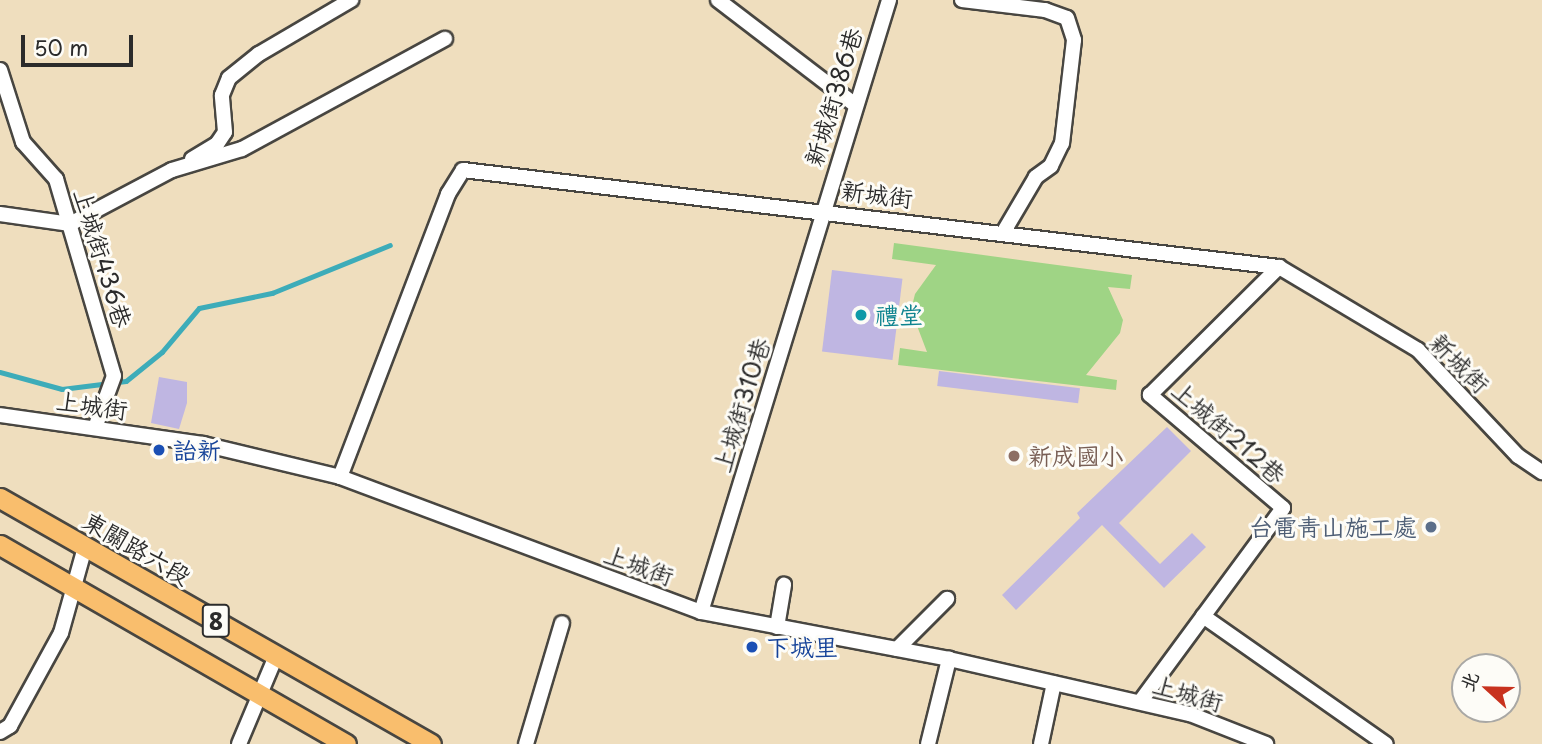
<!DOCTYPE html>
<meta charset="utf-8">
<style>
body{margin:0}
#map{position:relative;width:1542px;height:744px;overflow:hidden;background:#efdebe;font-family:"Playpen Sans","LXGW WenKai TC",sans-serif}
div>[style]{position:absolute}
.green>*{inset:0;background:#9fd485}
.stream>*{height:4.5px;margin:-2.25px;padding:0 2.25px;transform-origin:2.25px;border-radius:2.25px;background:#3dacb9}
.building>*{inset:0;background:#bfb6e2;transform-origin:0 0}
.roads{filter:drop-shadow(2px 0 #484641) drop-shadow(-2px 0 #484641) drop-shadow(0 2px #484641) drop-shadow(0 -2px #484641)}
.minor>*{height:14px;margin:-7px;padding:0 7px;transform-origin:7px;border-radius:7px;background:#fff}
.major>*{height:19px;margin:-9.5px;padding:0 9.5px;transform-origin:9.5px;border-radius:9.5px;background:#f9be6d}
.dots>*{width:19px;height:19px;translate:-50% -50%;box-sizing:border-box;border:4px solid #fdfcf7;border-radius:50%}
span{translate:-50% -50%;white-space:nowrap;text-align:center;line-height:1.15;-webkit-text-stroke:6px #fdfcf7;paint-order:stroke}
.shield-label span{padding:2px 5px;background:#fdfcf7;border:2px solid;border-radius:5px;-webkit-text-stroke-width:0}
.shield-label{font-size:23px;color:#2b2b2b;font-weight:700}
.street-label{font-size:24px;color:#2b2b2b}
.culture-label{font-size:24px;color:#0d838f}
.left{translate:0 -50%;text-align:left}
.transit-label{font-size:24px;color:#164399}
.education-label{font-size:24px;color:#785e54}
.service-label{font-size:24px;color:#4e5e75}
.right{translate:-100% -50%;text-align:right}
.north{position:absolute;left:1451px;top:653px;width:70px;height:70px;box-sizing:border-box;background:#fdfcf7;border:2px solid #a9a8a5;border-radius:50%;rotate:292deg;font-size:19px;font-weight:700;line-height:28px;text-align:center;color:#2b2b2b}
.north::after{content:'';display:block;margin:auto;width:24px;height:32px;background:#c8321e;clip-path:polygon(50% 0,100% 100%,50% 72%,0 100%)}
.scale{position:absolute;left:21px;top:35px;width:112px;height:32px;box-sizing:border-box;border:4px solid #2b2b2b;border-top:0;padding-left:9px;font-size:21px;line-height:24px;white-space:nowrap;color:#2b2b2b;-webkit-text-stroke:5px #fdfcf7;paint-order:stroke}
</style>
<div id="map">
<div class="green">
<div style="clip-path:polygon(894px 243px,1132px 275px,1130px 289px,1108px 287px,1123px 320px,1120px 333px,1086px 375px,1117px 380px,1116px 390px,898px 365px,900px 348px,927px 352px,911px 310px,915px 294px,936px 265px,892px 259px)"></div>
</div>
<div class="stream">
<div style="left:0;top:372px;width:64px;rotate:15.3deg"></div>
<div style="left:62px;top:389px;width:64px;rotate:-7.1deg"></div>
<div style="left:126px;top:381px;width:46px;rotate:-38.9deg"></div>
<div style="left:162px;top:352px;width:57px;rotate:-49.9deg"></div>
<div style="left:199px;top:308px;width:75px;rotate:-11.6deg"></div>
<div style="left:272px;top:293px;width:127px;rotate:-22.1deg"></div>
</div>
<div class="building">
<div style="left:832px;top:270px;width:71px;height:82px;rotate:7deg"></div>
<div style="left:939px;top:371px;width:142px;height:15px;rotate:7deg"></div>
<div style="clip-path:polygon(159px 377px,187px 382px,187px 403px,179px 429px,151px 423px)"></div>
<div style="clip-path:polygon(1167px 427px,1191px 451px,1119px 523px,1160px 564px,1192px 533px,1206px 547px,1164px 588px,1102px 525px,1016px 610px,1002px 595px,1080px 518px,1077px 513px)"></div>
</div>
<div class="roads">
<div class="minor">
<div style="left:718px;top:0;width:171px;rotate:37.4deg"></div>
<div style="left:962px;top:0;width:84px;rotate:6.9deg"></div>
<div style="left:1045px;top:10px;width:23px;rotate:20deg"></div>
<div style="left:1067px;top:18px;width:23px;rotate:72deg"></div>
<div style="left:1074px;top:40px;width:104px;rotate:96.6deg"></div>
<div style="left:1062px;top:143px;width:25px;rotate:116deg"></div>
<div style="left:1051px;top:166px;width:19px;rotate:144deg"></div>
<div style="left:1036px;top:177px;width:65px;rotate:120.5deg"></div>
<div style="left:0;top:70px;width:76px;rotate:72.3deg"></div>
<div style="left:23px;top:142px;width:50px;rotate:48.3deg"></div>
<div style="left:56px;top:179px;width:205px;rotate:73.6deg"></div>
<div style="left:114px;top:376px;width:55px;rotate:110.1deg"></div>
<div style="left:192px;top:159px;width:29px;rotate:-31deg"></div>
<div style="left:217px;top:144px;width:14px;rotate:-56deg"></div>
<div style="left:225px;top:132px;width:37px;rotate:-95deg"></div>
<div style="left:222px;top:95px;width:18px;rotate:-68deg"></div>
<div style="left:229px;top:78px;width:38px;rotate:-39deg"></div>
<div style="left:259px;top:54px;width:107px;rotate:-30.4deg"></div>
<div style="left:0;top:214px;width:71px;rotate:8.1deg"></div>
<div style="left:70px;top:224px;width:115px;rotate:-27.9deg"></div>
<div style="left:172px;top:170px;width:73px;rotate:-16.7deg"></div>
<div style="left:242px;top:149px;width:231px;rotate:-28.5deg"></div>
<div style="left:0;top:415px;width:205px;rotate:8.1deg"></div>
<div style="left:203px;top:444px;width:141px;rotate:13.5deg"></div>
<div style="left:340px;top:477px;width:385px;rotate:20.5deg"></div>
<div style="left:701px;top:612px;width:252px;rotate:10.7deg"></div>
<div style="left:949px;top:659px;width:247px;rotate:12.9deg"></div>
<div style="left:1190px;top:714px;width:82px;rotate:21.5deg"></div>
<div style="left:340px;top:477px;width:303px;rotate:-69.1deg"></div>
<div style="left:448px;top:194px;width:28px;rotate:-58deg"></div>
<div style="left:463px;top:170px;width:822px;rotate:6.78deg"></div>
<div style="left:1279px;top:267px;width:162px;rotate:30.8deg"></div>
<div style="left:1418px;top:350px;width:146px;rotate:46.7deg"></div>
<div style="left:1518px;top:456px;width:29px;rotate:34deg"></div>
<div style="left:701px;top:612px;width:640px;rotate:-72.92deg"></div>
<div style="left:1203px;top:616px;width:223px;rotate:35deg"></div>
<div style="left:777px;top:627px;width:43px;rotate:-80.5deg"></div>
<div style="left:897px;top:649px;width:71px;rotate:-45deg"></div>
<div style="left:1140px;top:702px;width:241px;rotate:-53.6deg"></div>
<div style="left:1283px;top:508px;width:175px;rotate:-139.6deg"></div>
<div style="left:1150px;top:395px;width:182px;rotate:-44.8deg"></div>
<div style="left:0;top:732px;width:12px;rotate:-31deg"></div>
<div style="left:10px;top:726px;width:106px;rotate:-61.3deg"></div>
<div style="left:61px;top:633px;width:89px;rotate:-74.4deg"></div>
<div style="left:239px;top:744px;width:95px;rotate:-67.2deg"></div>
<div style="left:526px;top:744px;width:126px;rotate:-73.4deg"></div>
<div style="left:928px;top:744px;width:88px;rotate:-76.1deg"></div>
<div style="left:1041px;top:744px;width:62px;rotate:-78deg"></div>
</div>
<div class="major">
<div style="left:0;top:498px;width:496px;rotate:29.7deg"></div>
<div style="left:0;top:545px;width:399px;rotate:29.9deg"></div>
</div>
</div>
<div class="dots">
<div style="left:861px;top:315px;background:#0f9aa8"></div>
<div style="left:159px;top:450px;background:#1a4fb4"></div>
<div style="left:1014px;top:456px;background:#8d6e63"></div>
<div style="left:1431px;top:527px;background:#5c6f8a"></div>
<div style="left:752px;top:647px;background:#1a4fb4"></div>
</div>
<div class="shield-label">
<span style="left:216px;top:621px">8</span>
</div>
<div class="street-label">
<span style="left:833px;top:97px;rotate:-73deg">新城街386巷</span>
<span style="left:877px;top:194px;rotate:7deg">新城街</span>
<span style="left:103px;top:258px;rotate:73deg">上城街436巷</span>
<span style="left:1460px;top:363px;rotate:45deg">新城街</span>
<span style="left:92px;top:405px;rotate:8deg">上城街</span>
<span style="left:741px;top:405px;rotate:-73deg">上城街310巷</span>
<span style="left:1229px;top:432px;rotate:41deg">上城街212巷</span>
<span style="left:137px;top:548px;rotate:30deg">東關路六段</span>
<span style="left:639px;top:565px;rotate:20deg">上城街</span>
<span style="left:1188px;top:693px;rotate:16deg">上城街</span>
</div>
<div class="culture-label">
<span class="left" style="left:875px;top:315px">禮堂</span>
</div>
<div class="transit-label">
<span class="left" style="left:173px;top:450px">詒新</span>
<span class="left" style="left:766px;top:647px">下城里</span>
</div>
<div class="education-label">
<span class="left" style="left:1028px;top:456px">新成國小</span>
</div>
<div class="service-label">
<span class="right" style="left:1417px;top:527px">台電青山施工處</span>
</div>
<div class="north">北</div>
<div class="scale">50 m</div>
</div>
